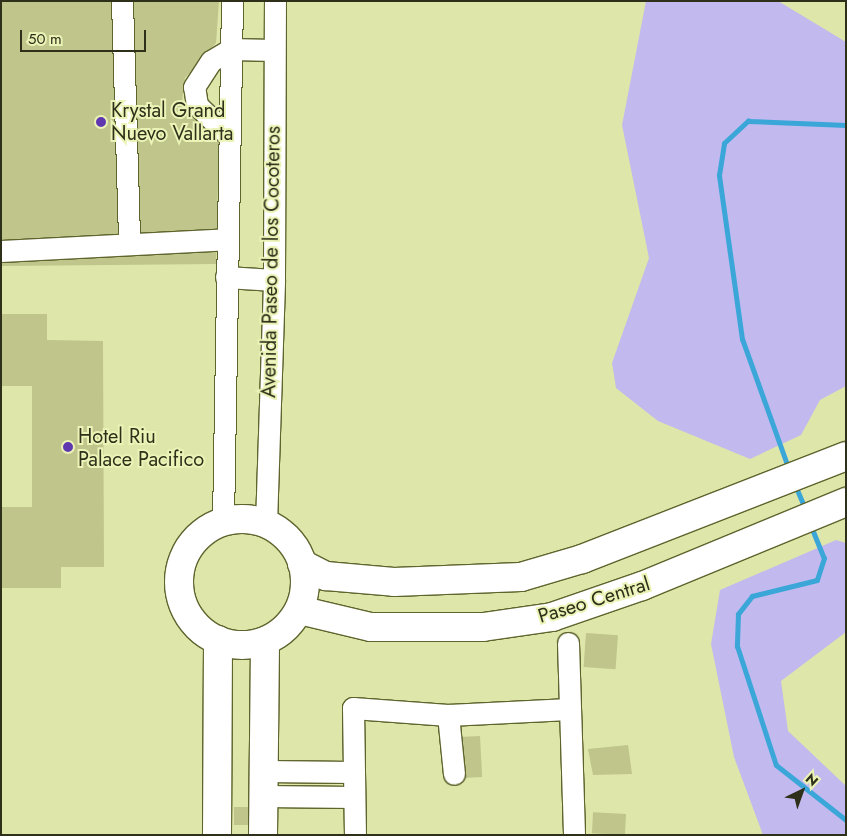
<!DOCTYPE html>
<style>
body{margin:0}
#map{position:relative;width:847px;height:836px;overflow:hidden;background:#dfe6aa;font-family:Jost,sans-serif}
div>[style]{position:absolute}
.green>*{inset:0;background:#c2b9ee}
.stream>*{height:5px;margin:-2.5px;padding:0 2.5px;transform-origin:2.5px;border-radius:2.5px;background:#3ba6d8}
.building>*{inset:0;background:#bfc58b;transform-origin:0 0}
.roads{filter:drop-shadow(1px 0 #5f642d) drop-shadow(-1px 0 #5f642d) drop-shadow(0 1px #5f642d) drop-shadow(0 -1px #5f642d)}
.minor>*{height:21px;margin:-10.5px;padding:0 10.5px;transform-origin:10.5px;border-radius:10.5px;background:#fff}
.major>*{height:28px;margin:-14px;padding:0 14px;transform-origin:14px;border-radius:14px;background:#fff}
.major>.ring{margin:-14px;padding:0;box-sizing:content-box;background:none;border:28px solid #fff;border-radius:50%}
.dots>*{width:14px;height:14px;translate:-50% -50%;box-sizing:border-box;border:2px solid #ecf3b7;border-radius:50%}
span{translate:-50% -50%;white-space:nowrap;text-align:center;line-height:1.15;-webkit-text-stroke:4px #ecf3b7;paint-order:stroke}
.poi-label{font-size:20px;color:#2e3019}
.left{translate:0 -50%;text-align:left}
.street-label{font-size:20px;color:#2e3019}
.frame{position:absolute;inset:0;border:2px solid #2e3019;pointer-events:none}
.north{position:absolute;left:777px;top:766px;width:50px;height:50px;-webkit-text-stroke:4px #ecf3b7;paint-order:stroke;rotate:42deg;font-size:14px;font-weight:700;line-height:20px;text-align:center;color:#2e3019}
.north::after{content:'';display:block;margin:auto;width:18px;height:22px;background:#2e3019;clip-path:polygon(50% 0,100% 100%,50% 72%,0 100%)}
.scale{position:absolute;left:20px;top:30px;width:126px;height:22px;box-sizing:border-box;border:2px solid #2e3019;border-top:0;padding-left:6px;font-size:15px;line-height:18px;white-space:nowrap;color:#2e3019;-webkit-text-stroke:4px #ecf3b7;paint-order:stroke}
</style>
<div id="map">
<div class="green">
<div style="clip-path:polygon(646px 1px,778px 1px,846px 42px,846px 386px,820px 400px,801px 435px,750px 459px,658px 421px,616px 388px,612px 363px,649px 258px,622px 125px)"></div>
<div style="clip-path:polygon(836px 540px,846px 543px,846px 632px,781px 681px,788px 731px,846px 786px,846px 835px,763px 835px,734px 757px,711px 644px,720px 590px)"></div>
</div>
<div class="stream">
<div style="left:789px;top:470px;width:139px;rotate:-109.7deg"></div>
<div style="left:742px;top:339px;width:166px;rotate:-98deg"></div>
<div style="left:719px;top:175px;width:32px;rotate:-81deg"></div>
<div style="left:724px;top:143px;width:33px;rotate:-43deg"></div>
<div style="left:748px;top:121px;width:98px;rotate:2.3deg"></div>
<div style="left:795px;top:485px;width:26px;rotate:67deg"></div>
<div style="left:810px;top:524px;width:37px;rotate:68deg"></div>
<div style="left:824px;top:558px;width:23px;rotate:108deg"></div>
<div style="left:817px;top:580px;width:67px;rotate:166.2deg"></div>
<div style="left:752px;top:596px;width:23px;rotate:128deg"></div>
<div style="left:738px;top:614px;width:32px;rotate:92deg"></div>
<div style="left:737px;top:646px;width:125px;rotate:71.9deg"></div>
<div style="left:776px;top:765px;width:89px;rotate:38.2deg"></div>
</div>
<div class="building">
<div style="clip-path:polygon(1px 1px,219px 1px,216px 43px,185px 78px,182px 101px,219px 142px,216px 264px,1px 266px)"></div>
<div style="clip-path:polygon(1px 314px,47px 314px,47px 340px,103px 341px,104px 567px,61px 567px,61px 588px,1px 588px,1px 507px,32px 507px,32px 386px,1px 386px)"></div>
<div style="left:586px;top:633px;width:32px;height:34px;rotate:4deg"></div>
<div style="left:480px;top:736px;width:41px;height:21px;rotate:87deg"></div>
<div style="clip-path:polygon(628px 745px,632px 774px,593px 775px,588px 749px)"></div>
<div style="left:234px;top:807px;width:16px;height:18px"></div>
<div style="left:626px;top:814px;width:21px;height:33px;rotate:93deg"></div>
</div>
<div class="roads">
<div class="minor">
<div style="left:122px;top:1px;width:243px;rotate:88.3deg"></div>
<div style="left:229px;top:136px;width:45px;rotate:-135.9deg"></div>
<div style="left:197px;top:105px;width:18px;rotate:-99deg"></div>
<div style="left:194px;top:87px;width:31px;rotate:-57deg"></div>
<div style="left:211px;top:61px;width:23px;rotate:-31deg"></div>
<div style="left:231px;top:49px;width:42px;rotate:1.4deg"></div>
<div style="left:1px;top:251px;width:226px;rotate:-3deg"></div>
<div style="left:226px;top:277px;width:48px;rotate:3.6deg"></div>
<div style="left:223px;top:521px;width:520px;rotate:-89.01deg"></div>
<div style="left:266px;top:524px;width:244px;rotate:-88.1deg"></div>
<div style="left:274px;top:280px;width:279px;rotate:-89.8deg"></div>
<div style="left:568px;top:643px;width:192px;rotate:88.2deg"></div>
<div style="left:448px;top:715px;width:59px;rotate:84.2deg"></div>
<div style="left:264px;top:771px;width:89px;rotate:0.6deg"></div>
<div style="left:263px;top:796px;width:91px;rotate:0.6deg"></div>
<div style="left:355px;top:835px;width:127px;rotate:-90.9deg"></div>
<div style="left:353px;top:708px;width:95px;rotate:4.2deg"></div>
<div style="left:448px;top:715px;width:121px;rotate:-2.8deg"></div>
</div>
<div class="major">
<div class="ring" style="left:179px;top:519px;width:98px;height:98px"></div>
<div style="left:302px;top:564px;width:27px;rotate:27deg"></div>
<div style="left:326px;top:576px;width:68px;rotate:5deg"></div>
<div style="left:394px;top:582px;width:127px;rotate:-2.3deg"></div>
<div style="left:521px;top:577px;width:64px;rotate:-16.4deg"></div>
<div style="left:582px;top:559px;width:283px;rotate:-21.3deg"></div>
<div style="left:299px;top:610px;width:74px;rotate:13.3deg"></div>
<div style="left:371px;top:627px;width:112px"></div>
<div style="left:483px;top:627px;width:70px;rotate:-8.2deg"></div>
<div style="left:552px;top:617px;width:95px;rotate:-19deg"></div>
<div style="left:642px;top:586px;width:221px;rotate:-22.4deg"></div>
<div style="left:217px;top:835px;width:195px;rotate:-89.7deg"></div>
<div style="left:263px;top:835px;width:194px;rotate:-89.4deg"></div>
</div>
</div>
<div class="dots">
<div style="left:101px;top:122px;background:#5f37af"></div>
<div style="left:68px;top:447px;background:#5f37af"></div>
</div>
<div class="poi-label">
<span class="left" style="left:111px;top:122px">Krystal Grand<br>Nuevo Vallarta</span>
<span class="left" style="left:78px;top:448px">Hotel Riu<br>Palace Pacifico</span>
</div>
<div class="street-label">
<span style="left:271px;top:262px;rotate:-89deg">Avenida Paseo de los Cocoteros</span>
<span style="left:594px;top:600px;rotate:-17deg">Paseo Central</span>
</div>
<div class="frame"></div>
<div class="north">N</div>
<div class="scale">50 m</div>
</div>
